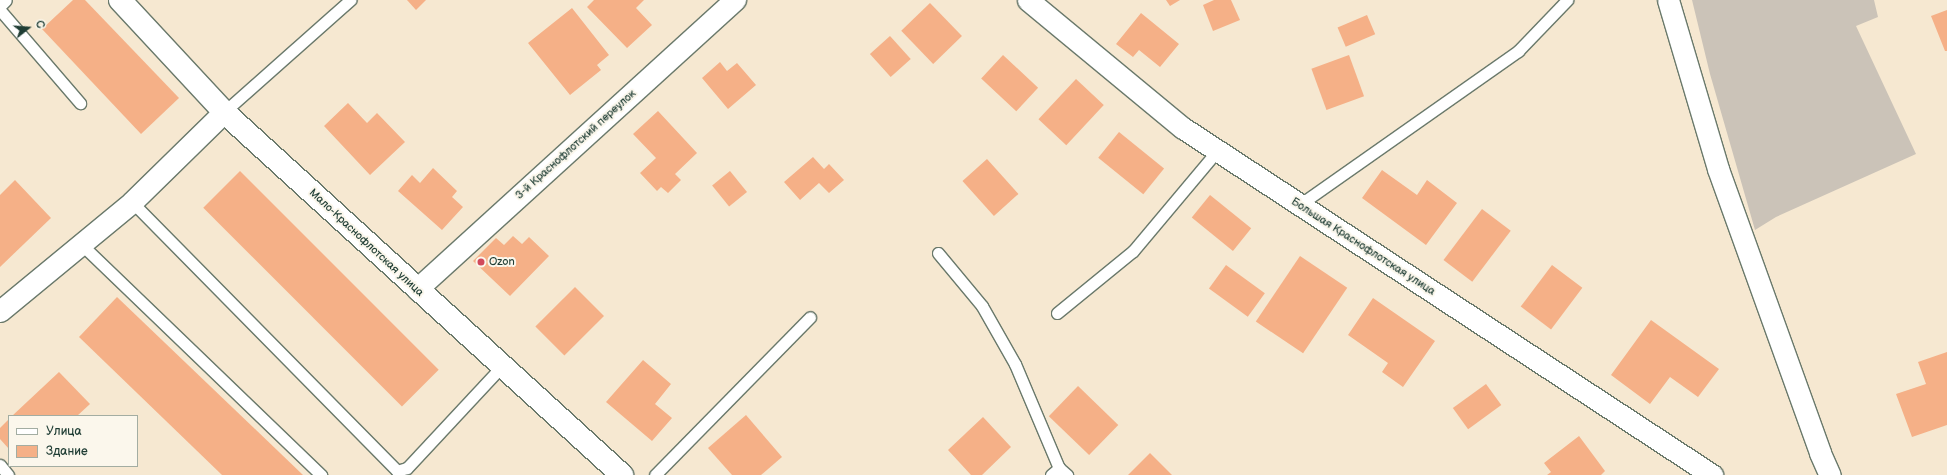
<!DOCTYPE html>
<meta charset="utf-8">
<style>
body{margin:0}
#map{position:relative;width:1947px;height:475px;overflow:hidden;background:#f6e8d1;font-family:"Balsamiq Sans",sans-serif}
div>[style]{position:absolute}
.industrial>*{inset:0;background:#cbc3b8}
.building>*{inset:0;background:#f5b087;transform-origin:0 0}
.roads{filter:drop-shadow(1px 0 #6a796b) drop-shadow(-1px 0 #6a796b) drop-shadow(0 1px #6a796b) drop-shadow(0 -1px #6a796b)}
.lane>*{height:11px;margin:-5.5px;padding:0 5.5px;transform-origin:5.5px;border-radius:5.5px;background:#fff}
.street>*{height:21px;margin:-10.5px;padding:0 10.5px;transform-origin:10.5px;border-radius:10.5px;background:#fff}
.secondary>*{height:22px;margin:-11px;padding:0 11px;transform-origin:11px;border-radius:11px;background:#fff}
.dots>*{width:11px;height:11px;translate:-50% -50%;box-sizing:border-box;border:2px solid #fbf7ec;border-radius:50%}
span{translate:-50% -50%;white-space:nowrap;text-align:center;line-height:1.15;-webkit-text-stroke:4px #fbf7ec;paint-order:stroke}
.street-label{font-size:11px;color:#1f3d34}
.poi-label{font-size:11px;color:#1f3d34}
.left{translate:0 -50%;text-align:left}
.legend{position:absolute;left:8px;top:415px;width:130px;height:52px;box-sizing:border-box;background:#fbf7ec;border:1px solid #a3ada2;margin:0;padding:5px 7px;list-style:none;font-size:12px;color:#1f3d34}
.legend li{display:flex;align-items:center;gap:8px;height:20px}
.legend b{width:20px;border:1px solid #a3ada2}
.north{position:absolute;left:8px;top:8px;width:40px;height:40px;-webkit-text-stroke:3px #fbf7ec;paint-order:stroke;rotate:73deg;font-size:11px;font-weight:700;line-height:16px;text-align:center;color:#1f3d34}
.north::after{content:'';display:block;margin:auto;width:14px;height:18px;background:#1f3d34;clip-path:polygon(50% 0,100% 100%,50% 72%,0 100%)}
</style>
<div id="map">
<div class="industrial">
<div style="clip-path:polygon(1692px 0,1874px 0,1878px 17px,1856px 26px,1916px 154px,1776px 217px,1755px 230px,1710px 74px)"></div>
</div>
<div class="building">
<div style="clip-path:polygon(73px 0,85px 0,179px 98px,141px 134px,42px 29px)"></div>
<div style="clip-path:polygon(407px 0,426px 0,416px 10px)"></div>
<div style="clip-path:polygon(594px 0,644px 0,636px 8px,652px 25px,627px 48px,587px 7px)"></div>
<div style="clip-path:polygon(1166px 0,1180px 0,1170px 6px)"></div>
<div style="clip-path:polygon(1214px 0,1231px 0,1240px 20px,1213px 31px,1203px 5px)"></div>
<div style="left:930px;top:3px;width:46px;height:40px;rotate:46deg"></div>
<div style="clip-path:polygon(572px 8px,609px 55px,597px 65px,601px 70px,570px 95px,528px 43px)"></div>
<div style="clip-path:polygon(1947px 10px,1947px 51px,1945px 51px,1931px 16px)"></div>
<div style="clip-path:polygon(1141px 13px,1179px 44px,1160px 67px,1139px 50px,1133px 57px,1116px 44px)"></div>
<div style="left:1367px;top:15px;width:21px;height:32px;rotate:67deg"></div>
<div style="left:890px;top:36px;width:31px;height:27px;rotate:48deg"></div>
<div style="left:1003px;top:55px;width:48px;height:32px;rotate:43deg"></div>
<div style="left:1349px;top:55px;width:44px;height:40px;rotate:70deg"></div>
<div style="clip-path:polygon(720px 62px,727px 71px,737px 63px,756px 85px,728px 109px,702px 78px)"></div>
<div style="left:1076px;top:79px;width:38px;height:55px;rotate:43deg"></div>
<div style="clip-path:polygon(348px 103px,367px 123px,377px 113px,405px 142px,370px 175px,324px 126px)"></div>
<div style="clip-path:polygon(658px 111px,697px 153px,675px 174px,681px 180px,668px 193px,661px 187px,657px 191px,640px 173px,656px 158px,633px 134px)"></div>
<div style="left:1119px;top:132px;width:58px;height:33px;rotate:39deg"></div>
<div style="clip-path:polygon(813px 157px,824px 169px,829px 164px,844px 180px,829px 193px,819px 183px,800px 200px,784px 182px)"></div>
<div style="left:987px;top:159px;width:47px;height:33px;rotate:48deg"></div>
<div style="clip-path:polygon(433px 168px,457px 191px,452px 197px,463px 207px,442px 230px,398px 191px,412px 175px,420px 183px)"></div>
<div style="clip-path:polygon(1382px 170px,1417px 195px,1427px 180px,1457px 203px,1426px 245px,1362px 198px)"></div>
<div style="left:240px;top:171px;width:281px;height:52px;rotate:45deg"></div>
<div style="left:730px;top:171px;width:27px;height:23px;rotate:51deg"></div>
<div style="clip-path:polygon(15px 180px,51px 218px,0 267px,0 195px)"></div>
<div style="left:1210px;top:195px;width:53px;height:29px;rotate:39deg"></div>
<div style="left:1482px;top:209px;width:36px;height:64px;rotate:37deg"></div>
<div style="clip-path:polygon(513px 236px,522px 244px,529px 237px,549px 256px,510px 296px,473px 261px,496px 238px,504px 245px)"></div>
<div style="left:1300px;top:256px;width:57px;height:79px;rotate:34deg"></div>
<div style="left:1226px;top:265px;width:48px;height:29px;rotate:36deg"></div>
<div style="left:1552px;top:265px;width:38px;height:52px;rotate:37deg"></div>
<div style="left:575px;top:287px;width:41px;height:56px;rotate:45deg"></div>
<div style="clip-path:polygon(117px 297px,303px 475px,222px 475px,79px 337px)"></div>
<div style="clip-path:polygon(1373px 298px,1435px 341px,1403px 387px,1382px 372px,1388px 363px,1348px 335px)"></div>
<div style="clip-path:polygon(1651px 320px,1719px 369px,1698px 397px,1670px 377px,1650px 404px,1611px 375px)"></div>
<div style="clip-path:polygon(1947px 352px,1947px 425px,1912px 437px,1896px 394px,1926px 384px,1918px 362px)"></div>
<div style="clip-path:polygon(643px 360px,671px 384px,655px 404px,672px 418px,652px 441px,606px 402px)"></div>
<div style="clip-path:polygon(59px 372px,90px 404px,77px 416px,12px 416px)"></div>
<div style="left:1486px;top:384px;width:26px;height:41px;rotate:54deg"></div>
<div style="left:1078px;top:386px;width:56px;height:42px;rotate:44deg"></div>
<div style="clip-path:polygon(746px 415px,782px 457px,761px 475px,732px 475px,708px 448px)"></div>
<div style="clip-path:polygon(983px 417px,1011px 447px,982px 475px,971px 475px,948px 450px)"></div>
<div style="clip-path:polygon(9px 419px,9px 449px,0 439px,0 428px)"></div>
<div style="clip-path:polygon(1579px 436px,1605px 471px,1601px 475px,1547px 475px,1551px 472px,1544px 463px)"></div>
<div style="clip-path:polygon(1150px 453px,1172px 475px,1128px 475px)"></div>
</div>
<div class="roads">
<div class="lane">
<div style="left:0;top:6px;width:8px;rotate:-45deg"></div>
<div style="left:0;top:10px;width:123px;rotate:49.3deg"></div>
<div style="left:224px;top:112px;width:169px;rotate:-41.6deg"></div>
<div style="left:132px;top:202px;width:378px;rotate:45.4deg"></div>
<div style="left:397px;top:471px;width:10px;rotate:-17deg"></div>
<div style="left:407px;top:468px;width:139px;rotate:-47deg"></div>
<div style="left:1299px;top:205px;width:268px;rotate:-35.1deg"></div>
<div style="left:1518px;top:51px;width:71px;rotate:-46.1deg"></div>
<div style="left:80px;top:243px;width:335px;rotate:43.9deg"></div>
<div style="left:938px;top:253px;width:69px;rotate:50.3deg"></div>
<div style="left:982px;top:306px;width:67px;rotate:60.4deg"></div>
<div style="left:1015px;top:364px;width:113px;rotate:67.1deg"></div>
<div style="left:1057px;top:313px;width:98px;rotate:-39.2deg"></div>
<div style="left:1133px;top:251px;width:131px;rotate:-50deg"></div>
<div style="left:0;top:465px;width:13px;rotate:51deg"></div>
<div style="left:655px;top:475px;width:221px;rotate:-45.5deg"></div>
<div style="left:1051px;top:475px;width:11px;rotate:-41deg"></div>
<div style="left:1059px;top:468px;width:11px;rotate:41deg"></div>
</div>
<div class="street">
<div style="left:1028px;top:0;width:201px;rotate:39.6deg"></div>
<div style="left:1183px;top:128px;width:633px;rotate:33.26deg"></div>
<div style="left:1668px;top:0;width:176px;rotate:73.5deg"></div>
<div style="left:1718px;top:169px;width:302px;rotate:70.2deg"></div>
<div style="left:1820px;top:453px;width:24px;rotate:66deg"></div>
<div style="left:417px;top:289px;width:430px;rotate:-42.3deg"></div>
<div style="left:0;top:311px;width:171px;rotate:-39.5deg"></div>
<div style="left:132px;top:202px;width:129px;rotate:-44.4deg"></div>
</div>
<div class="secondary">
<div style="left:120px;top:0;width:153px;rotate:47.1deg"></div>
<div style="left:224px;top:112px;width:539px;rotate:42.37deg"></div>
</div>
</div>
<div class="dots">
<div style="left:481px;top:262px;background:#d1495b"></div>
</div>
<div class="street-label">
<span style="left:576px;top:145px;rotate:-42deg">3-й Краснофлотский переулок</span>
<span style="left:366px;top:243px;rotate:43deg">Мало-Краснофлотская улица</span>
<span style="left:1363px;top:247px;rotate:33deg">Большая Краснофлотская улица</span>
</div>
<div class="poi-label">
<span class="left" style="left:489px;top:262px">Ozon</span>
</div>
<ul class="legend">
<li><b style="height:5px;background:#fff"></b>Улица</li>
<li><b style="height:11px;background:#f5b087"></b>Здание</li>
</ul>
<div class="north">С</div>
</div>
